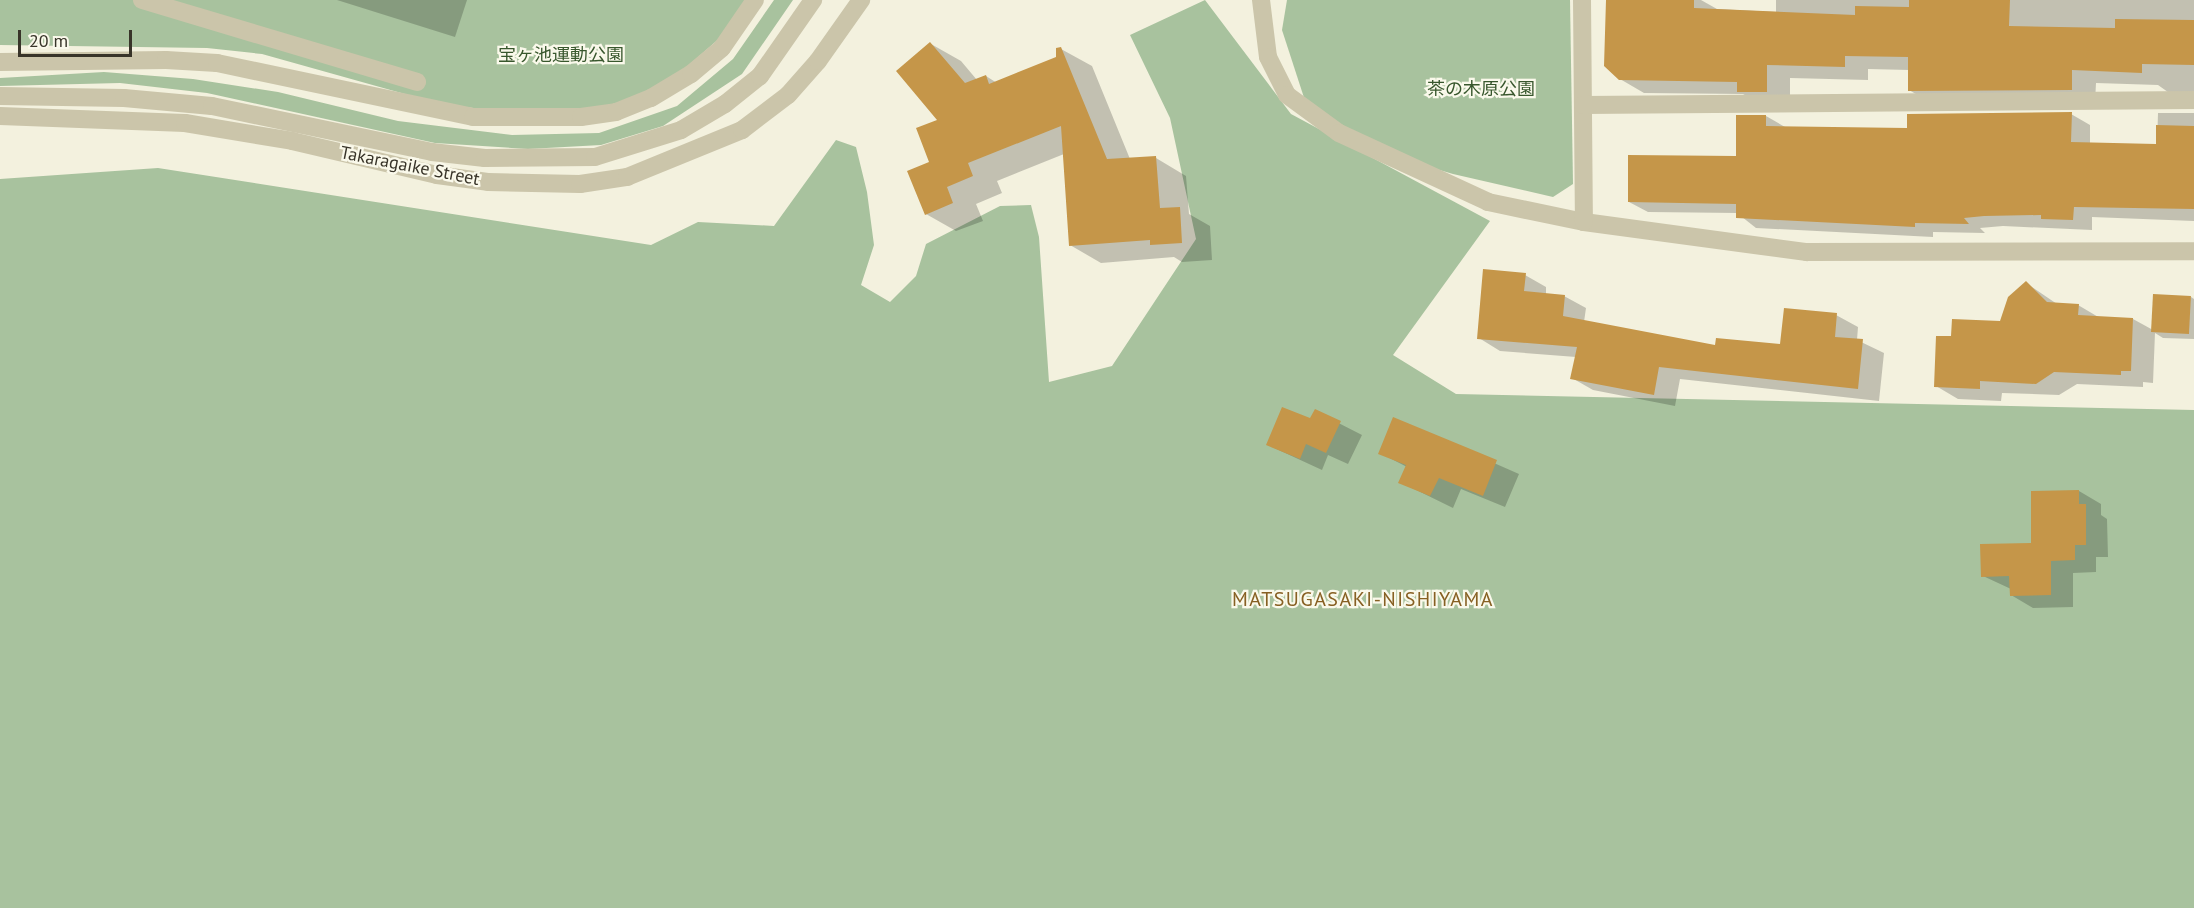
<!DOCTYPE html>
<meta charset="utf-8">
<style>
body{margin:0}
#map{position:relative;width:2194px;height:908px;overflow:hidden;background:#f3f1de;font-family:"PT Sans","Noto Sans JP",sans-serif}
div>[style]{position:absolute}
.green>*{inset:0;background:#a8c29e}
.shadow>*{inset:0;background:#0003}
.building>*{inset:0;background:#c59649;transform-origin:0 0}
.minor>*{height:18px;margin:-9px;padding:0 9px;transform-origin:9px;border-radius:9px;background:#cbc5aa}
span{translate:-50% -50%;white-space:nowrap;text-align:center;line-height:1.15;-webkit-text-stroke:4.5px #faf9eb;paint-order:stroke}
.park-label{font-size:18px;color:#38572d}
.street-label{font-size:18px;color:#383429}
.neighbourhood-label{font-size:20px;color:#876023;letter-spacing:1.5px}
.scale{position:absolute;left:18px;top:30px;width:114px;height:27px;box-sizing:border-box;border:3px solid #383429;border-top:0;padding-left:8px;font-size:18px;line-height:21px;white-space:nowrap;color:#383429;-webkit-text-stroke:4px #faf9eb;paint-order:stroke}
</style>
<div id="map">
<div class="green">
<div style="clip-path:polygon(0 0,747px 0,729px 30px,674px 78px,628px 101px,582px 110px,512px 112px,444px 105px,262px 54px,207px 48px,0 45px)"></div>
<div style="clip-path:polygon(774px 0,793px 0,742px 74px,663px 126px,601px 145px,528px 149px,435px 143px,207px 93px,120px 83px,0 86px,0 78px,104px 72px,193px 79px,278px 92px,398px 121px,512px 135px,599px 133px,677px 106px,733px 59px)"></div>
<div style="clip-path:polygon(1205px 0,1291px 114px,1490px 221px,1393px 355px,1456px 394px,2194px 410px,2194px 908px,0 908px,0 179px,158px 168px,651px 245px,698px 222px,774px 226px,836px 140px,856px 147px,867px 192px,874px 245px,861px 285px,890px 302px,916px 276px,926px 244px,1000px 206px,1031px 205px,1039px 237px,1049px 382px,1112px 366px,1196px 239px,1170px 118px,1130px 35px)"></div>
<div style="clip-path:polygon(1287px 0,1570px 0,1573px 184px,1553px 197px,1453px 174px,1409px 161px,1309px 113px,1282px 30px)"></div>
</div>
<div class="shadow">
<div style="clip-path:polygon(337px 0,467px 0,455px 37px)"></div>
<div style="clip-path:polygon(1607px 0,1701px 0,1717px 9px,1776px 12px,1776px 0,2194px 0,2194px 102px,2182px 102px,2158px 85px,2096px 83px,2095px 103px,1933px 104px,1909px 90px,1909px 70px,1868px 69px,1868px 80px,1790px 78px,1790px 105px,1762px 105px,1743px 94px,1644px 93px,1620px 79px)"></div>
<div style="clip-path:polygon(931px 44px,961px 61px,977px 80px,986px 76px,997px 83px,1058px 58px,1061px 49px,1092px 66px,1130px 159px,1156px 158px,1186px 176px,1189px 214px,1210px 226px,1212px 260px,1182px 262px,1174px 257px,1101px 263px,1070px 245px,1064px 154px,997px 181px,1002px 193px,976px 204px,983px 221px,956px 231px,926px 214px,939px 121px)"></div>
<div style="clip-path:polygon(2158px 113px,2194px 113px,2194px 221px,2092px 217px,2092px 230px,2003px 226px,1980px 228px,1985px 233px,1933px 232px,1933px 237px,1756px 228px,1737px 213px,1648px 212px,1629px 202px,1738px 158px,1738px 116px,1766px 116px,1785px 127px,1908px 130px,2071px 114px,2090px 125px,2090px 144px,2157px 145px)"></div>
<div style="clip-path:polygon(1525px 275px,1546px 287px,1546px 294px,1564px 296px,1586px 308px,1584px 322px,1717px 347px,1782px 346px,1836px 315px,1858px 327px,1857px 340px,1884px 353px,1879px 401px,1680px 379px,1675px 406px,1593px 390px,1572px 378px,1576px 357px,1500px 351px,1479px 338px)"></div>
<div style="clip-path:polygon(2026px 283px,2057px 304px,2078px 305px,2100px 318px,2133px 319px,2153px 330px,2191px 297px,2194px 299px,2194px 339px,2163px 338px,2155px 333px,2153px 383px,2143px 382px,2143px 387px,2077px 384px,2059px 395px,2002px 393px,2001px 401px,1958px 399px,1936px 386px,1952px 338px,2001px 322px)"></div>
<div style="clip-path:polygon(1315px 411px,1362px 435px,1348px 464px,1328px 455px,1322px 470px,1268px 445px,1311px 420px)"></div>
<div style="clip-path:polygon(1394px 419px,1519px 474px,1505px 507px,1461px 489px,1453px 508px,1400px 482px,1407px 467px,1380px 453px)"></div>
<div style="clip-path:polygon(2079px 491px,2101px 504px,2101px 515px,2107px 519px,2108px 557px,2096px 557px,2096px 572px,2073px 573px,2073px 607px,2033px 608px,2011px 595px,2011px 589px,1983px 576px,2033px 544px)"></div>
</div>
<div class="building">
<div style="clip-path:polygon(1606px 0,1694px 0,1694px 8px,1855px 15px,1855px 6px,1909px 7px,1909px 0,2010px 0,2009px 26px,2115px 28px,2115px 19px,2194px 20px,2194px 65px,2142px 64px,2142px 73px,2072px 70px,2072px 90px,1908px 91px,1908px 57px,1845px 56px,1845px 67px,1767px 65px,1767px 92px,1737px 92px,1737px 82px,1619px 80px,1604px 66px)"></div>
<div style="clip-path:polygon(930px 42px,965px 83px,986px 75px,989px 84px,1056px 57px,1056px 48px,1061px 47px,1107px 159px,1156px 156px,1160px 208px,1180px 207px,1182px 243px,1150px 245px,1150px 240px,1069px 246px,1061px 126px,968px 163px,973px 176px,947px 187px,953px 203px,925px 215px,907px 171px,929px 162px,916px 128px,937px 120px,896px 71px)"></div>
<div style="clip-path:polygon(2072px 112px,2071px 142px,2156px 144px,2156px 125px,2194px 126px,2194px 209px,2074px 207px,2073px 220px,2041px 219px,2041px 215px,1984px 216px,1964px 218px,1969px 224px,1915px 223px,1915px 227px,1736px 218px,1736px 204px,1628px 202px,1628px 155px,1736px 156px,1736px 115px,1766px 115px,1766px 126px,1907px 128px,1907px 114px)"></div>
<div style="clip-path:polygon(1483px 269px,1526px 273px,1524px 291px,1565px 295px,1563px 316px,1715px 345px,1716px 338px,1780px 344px,1784px 308px,1837px 313px,1835px 337px,1863px 339px,1858px 389px,1659px 367px,1654px 395px,1570px 379px,1577px 347px,1477px 339px)"></div>
<div style="clip-path:polygon(2026px 281px,2047px 302px,2079px 304px,2078px 315px,2133px 318px,2131px 371px,2121px 371px,2121px 375px,2054px 372px,2036px 384px,1980px 381px,1980px 389px,1934px 387px,1936px 336px,1951px 336px,1952px 319px,2000px 321px,2008px 297px)"></div>
<div style="left:2153px;top:294px;width:38px;height:38px;rotate:3deg"></div>
<div style="clip-path:polygon(1282px 407px,1310px 418px,1315px 409px,1341px 421px,1326px 453px,1306px 444px,1300px 459px,1266px 445px)"></div>
<div style="clip-path:polygon(1393px 417px,1497px 460px,1483px 496px,1439px 478px,1430px 496px,1398px 483px,1406px 465px,1378px 454px)"></div>
<div style="clip-path:polygon(2079px 490px,2079px 504px,2086px 504px,2086px 545px,2075px 545px,2075px 560px,2051px 561px,2051px 595px,2010px 596px,2009px 576px,1981px 577px,1980px 544px,2031px 543px,2031px 491px)"></div>
</div>
<div class="minor">
<div style="left:142px;top:0;width:287px;rotate:16.6deg"></div>
<div style="left:1261px;top:0;width:57px;rotate:83deg"></div>
<div style="left:1268px;top:57px;width:42px;rotate:63.4deg"></div>
<div style="left:1287px;top:95px;width:64px;rotate:36.2deg"></div>
<div style="left:1339px;top:133px;width:164px;rotate:24.8deg"></div>
<div style="left:1488px;top:202px;width:98px;rotate:11.8deg"></div>
<div style="left:1584px;top:222px;width:225px;rotate:7.7deg"></div>
<div style="left:1807px;top:252px;width:387px;rotate:-0.1deg"></div>
<div style="left:1582px;top:0;width:222px;rotate:89.5deg"></div>
<div style="left:0;top:62px;width:166px;rotate:-0.7deg"></div>
<div style="left:166px;top:60px;width:51px;rotate:3.4deg"></div>
<div style="left:217px;top:63px;width:262px;rotate:11.9deg"></div>
<div style="left:473px;top:117px;width:108px"></div>
<div style="left:581px;top:117px;width:35px;rotate:-8deg"></div>
<div style="left:616px;top:112px;width:38px;rotate:-22deg"></div>
<div style="left:651px;top:98px;width:47px;rotate:-31deg"></div>
<div style="left:691px;top:74px;width:40px;rotate:-40deg"></div>
<div style="left:722px;top:48px;width:58px;rotate:-55.5deg"></div>
<div style="left:0;top:96px;width:124px;rotate:0.9deg"></div>
<div style="left:124px;top:98px;width:88px;rotate:5.2deg"></div>
<div style="left:212px;top:106px;width:225px;rotate:11.8deg"></div>
<div style="left:432px;top:152px;width:53px;rotate:6.5deg"></div>
<div style="left:485px;top:158px;width:110px;rotate:-0.5deg"></div>
<div style="left:595px;top:157px;width:90px;rotate:-17.4deg"></div>
<div style="left:681px;top:130px;width:51px;rotate:-30.6deg"></div>
<div style="left:725px;top:104px;width:45px;rotate:-38.7deg"></div>
<div style="left:760px;top:76px;width:93px;rotate:-55.1deg"></div>
<div style="left:1583px;top:105px;width:611px;rotate:-0.47deg"></div>
<div style="left:0;top:116px;width:185px;rotate:2.2deg"></div>
<div style="left:185px;top:123px;width:109px;rotate:9.5deg"></div>
<div style="left:292px;top:141px;width:149px;rotate:13.2deg"></div>
<div style="left:437px;top:175px;width:51px;rotate:7.8deg"></div>
<div style="left:488px;top:182px;width:92px;rotate:1.2deg"></div>
<div style="left:580px;top:184px;width:48px;rotate:-8.5deg"></div>
<div style="left:627px;top:177px;width:124px;rotate:-22.2deg"></div>
<div style="left:742px;top:130px;width:58px;rotate:-37.3deg"></div>
<div style="left:788px;top:95px;width:45px;rotate:-48.6deg"></div>
<div style="left:818px;top:61px;width:75px;rotate:-54.8deg"></div>
</div>
<div class="park-label">
<span style="left:561px;top:55px">宝ヶ池運動公園</span>
<span style="left:1481px;top:89px">茶の木原公園</span>
</div>
<div class="street-label">
<span style="left:410px;top:166px;rotate:11deg">Takaragaike Street</span>
</div>
<div class="neighbourhood-label">
<span style="left:1363px;top:599px">MATSUGASAKI-NISHIYAMA</span>
</div>
<div class="scale">20 m</div>
</div>
